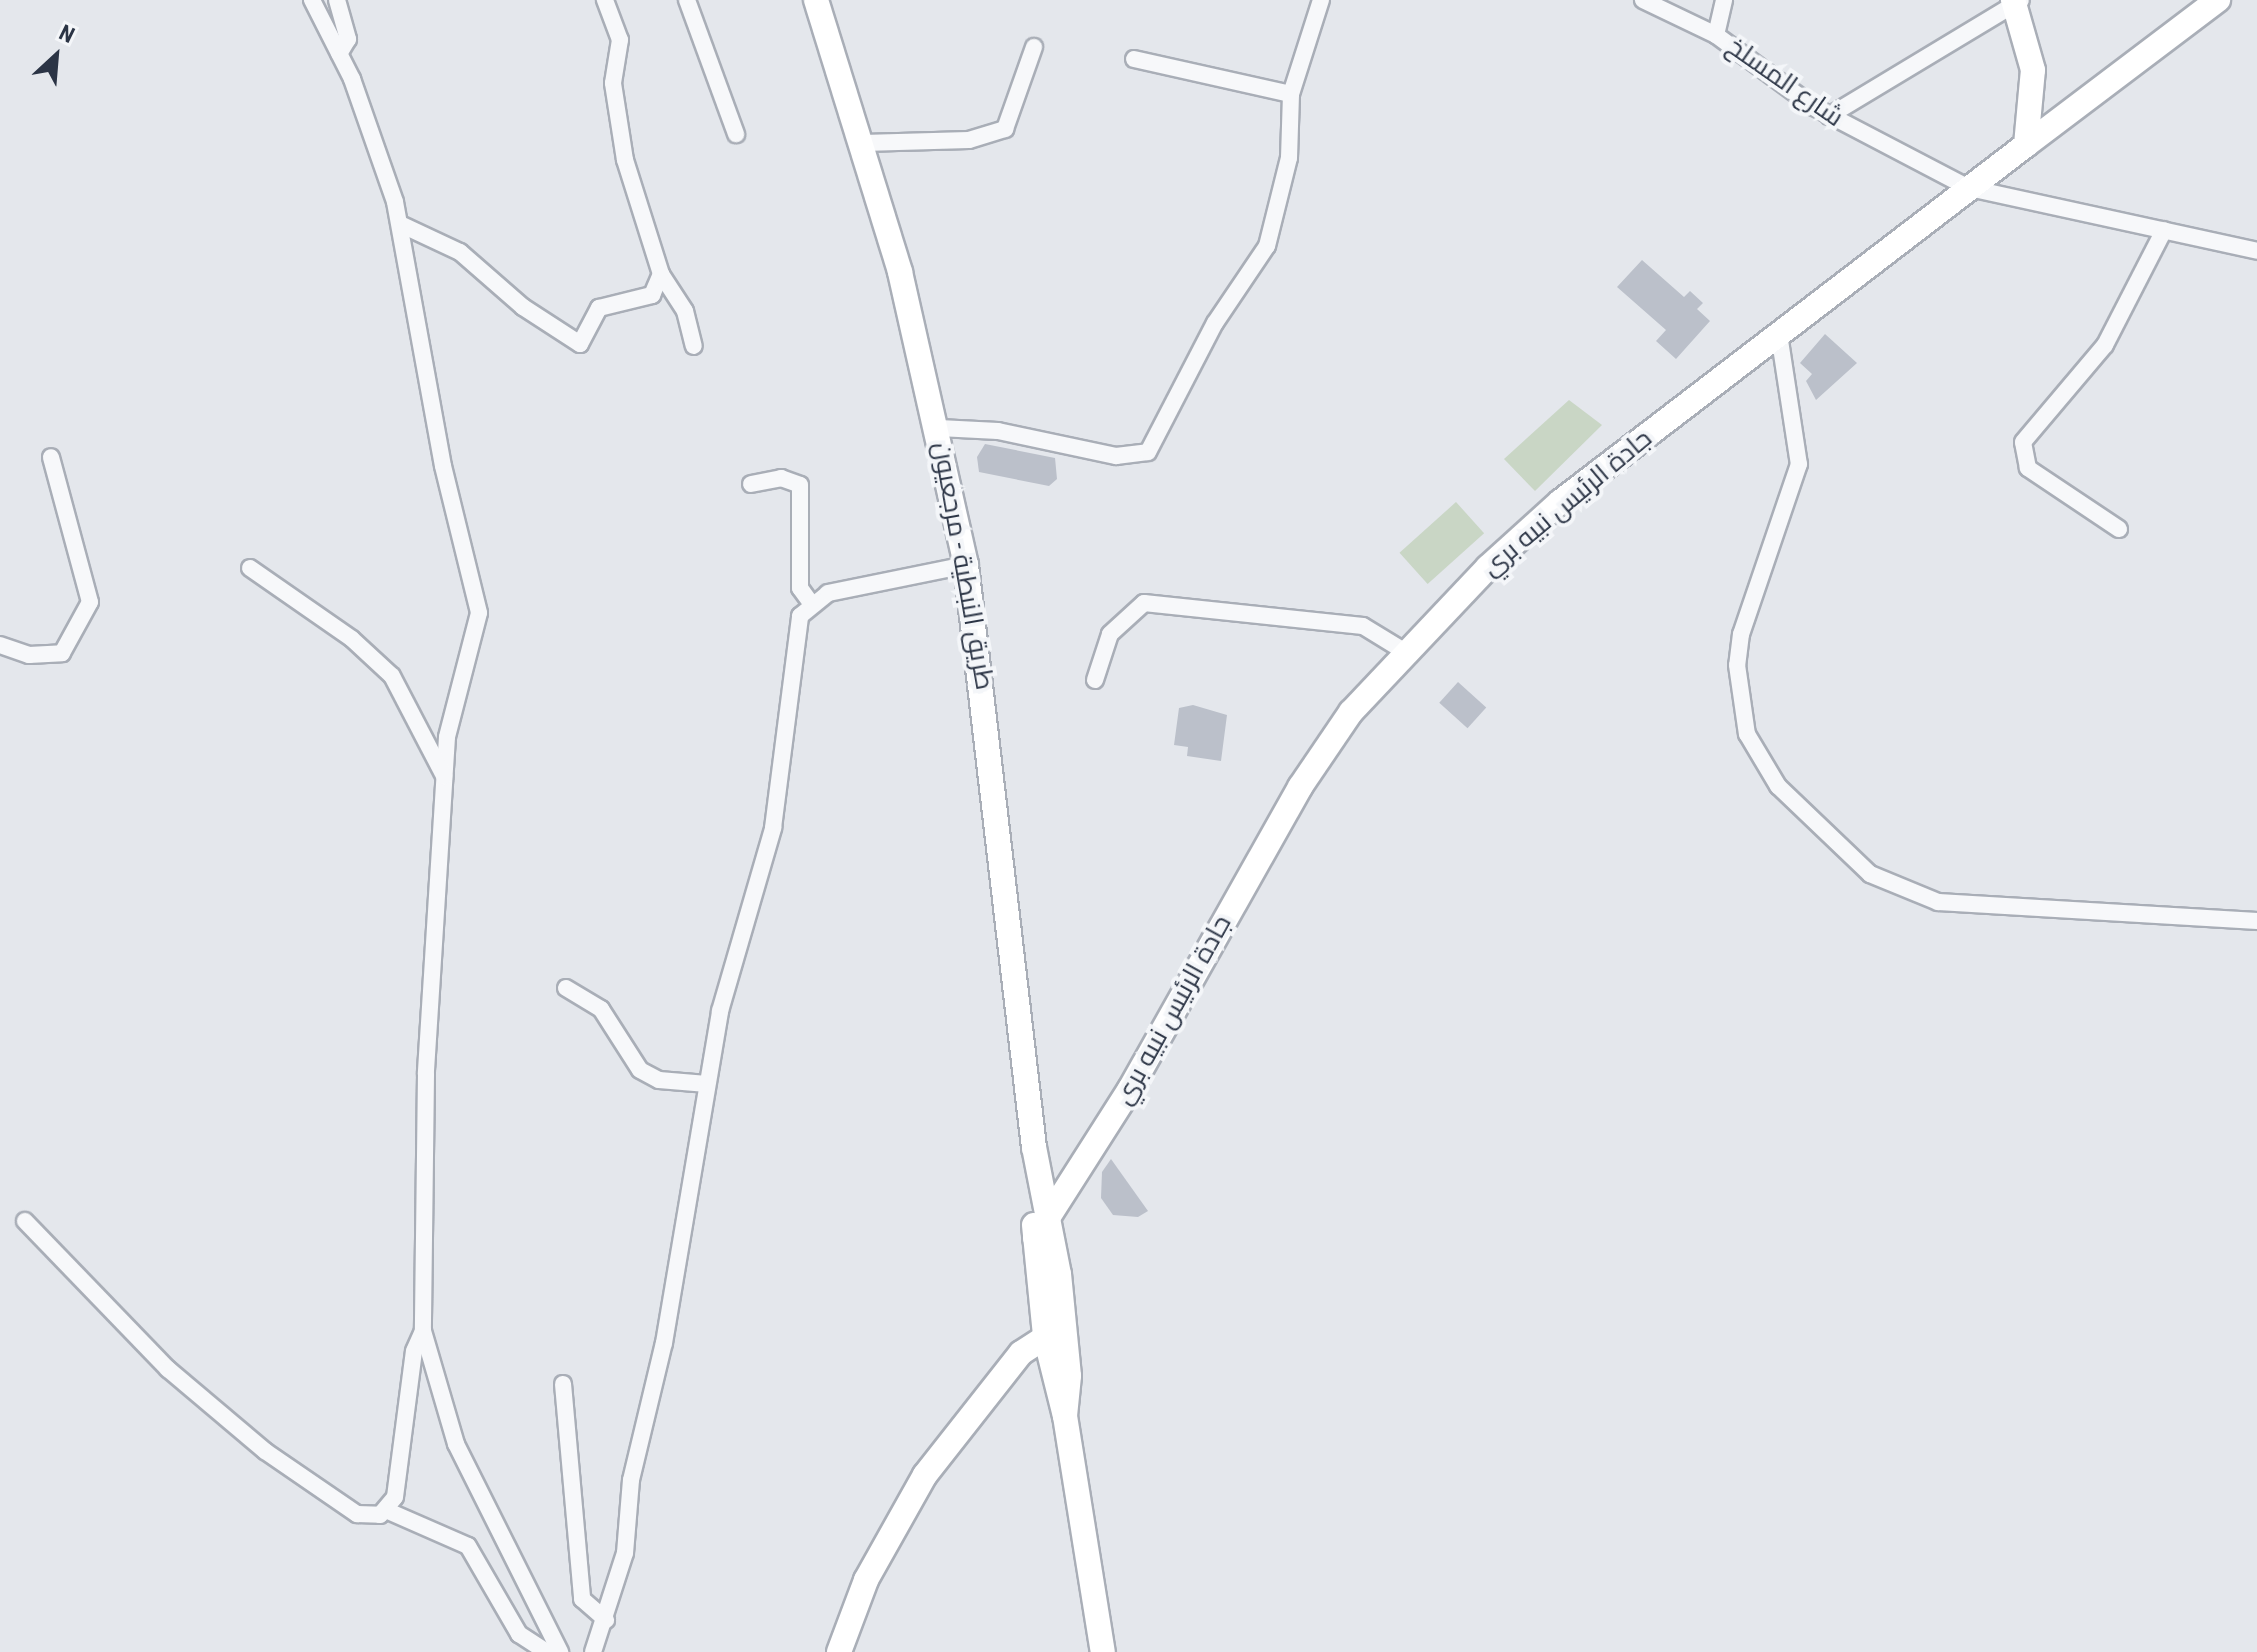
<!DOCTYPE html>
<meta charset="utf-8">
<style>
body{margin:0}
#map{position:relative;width:2257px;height:1652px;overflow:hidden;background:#e4e7ec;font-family:"Roboto Condensed",Cairo,sans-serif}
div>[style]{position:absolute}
.green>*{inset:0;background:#c9d6c5;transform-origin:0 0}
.building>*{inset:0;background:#bbc0ca;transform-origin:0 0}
.roads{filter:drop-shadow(2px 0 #a9aeb7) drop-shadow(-2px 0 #a9aeb7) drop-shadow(0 2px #a9aeb7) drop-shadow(0 -2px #a9aeb7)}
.street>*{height:16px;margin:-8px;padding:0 8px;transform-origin:8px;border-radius:8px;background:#f7f8fa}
.secondary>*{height:24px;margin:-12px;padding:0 12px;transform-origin:12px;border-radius:12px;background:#fff}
span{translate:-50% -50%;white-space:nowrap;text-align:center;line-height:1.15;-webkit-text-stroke:8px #f4f6f9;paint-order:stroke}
.street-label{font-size:26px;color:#2b3445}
.north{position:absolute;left:16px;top:16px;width:80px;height:80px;-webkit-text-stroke:6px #f4f6f9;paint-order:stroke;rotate:26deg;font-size:22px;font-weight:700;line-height:32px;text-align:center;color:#2b3445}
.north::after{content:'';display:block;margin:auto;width:28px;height:36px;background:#2b3445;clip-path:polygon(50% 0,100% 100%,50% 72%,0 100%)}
</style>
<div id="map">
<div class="green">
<div style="clip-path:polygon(1569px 400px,1602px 425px,1535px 491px,1504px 459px)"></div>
<div style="left:1456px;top:502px;width:42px;height:76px;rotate:48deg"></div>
</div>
<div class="building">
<div style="clip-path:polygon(1642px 260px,1684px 297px,1690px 291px,1703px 303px,1697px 309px,1710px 321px,1676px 359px,1656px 341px,1666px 330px,1617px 287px)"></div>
<div style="clip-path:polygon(1825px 334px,1857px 363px,1816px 400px,1806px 381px,1812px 374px,1800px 363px)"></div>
<div style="clip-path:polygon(985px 444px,1055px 458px,1057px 479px,1049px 486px,979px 472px,977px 457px)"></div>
<div style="left:1458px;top:682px;width:38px;height:28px;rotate:42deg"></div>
<div style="clip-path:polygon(1193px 705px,1227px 715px,1221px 761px,1187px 756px,1188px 747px,1174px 745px,1179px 708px)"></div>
<div style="clip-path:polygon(1111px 1159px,1148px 1211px,1138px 1217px,1113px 1215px,1101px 1198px,1102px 1172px)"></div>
</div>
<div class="roads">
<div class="street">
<div style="left:312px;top:0;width:89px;rotate:63.1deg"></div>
<div style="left:352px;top:79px;width:130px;rotate:70.7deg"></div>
<div style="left:395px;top:202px;width:268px;rotate:79.7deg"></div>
<div style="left:443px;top:466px;width:151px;rotate:76.2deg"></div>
<div style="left:479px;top:613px;width:128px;rotate:104.5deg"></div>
<div style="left:447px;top:737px;width:338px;rotate:93.6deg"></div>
<div style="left:426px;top:1074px;width:257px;rotate:90.7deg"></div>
<div style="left:423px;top:1331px;width:118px;rotate:73.7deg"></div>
<div style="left:456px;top:1444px;width:233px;rotate:63.4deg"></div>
<div style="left:337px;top:0;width:41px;rotate:74.2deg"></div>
<div style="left:348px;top:39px;width:17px;rotate:121deg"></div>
<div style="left:687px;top:0;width:143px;rotate:69.9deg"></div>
<div style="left:1643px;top:0;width:81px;rotate:25.6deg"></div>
<div style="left:1716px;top:35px;width:122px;rotate:36.3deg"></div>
<div style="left:1814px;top:107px;width:175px;rotate:27.6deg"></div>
<div style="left:1969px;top:188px;width:295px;rotate:12.3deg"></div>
<div style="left:1716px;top:35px;width:36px;rotate:-77deg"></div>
<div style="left:1134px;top:59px;width:161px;rotate:12.6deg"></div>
<div style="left:1291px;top:94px;width:99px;rotate:-72.3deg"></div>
<div style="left:1829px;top:116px;width:224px;rotate:-31.1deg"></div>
<div style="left:863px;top:143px;width:106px;rotate:-1.6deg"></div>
<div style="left:969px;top:140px;width:38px;rotate:-17deg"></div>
<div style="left:1005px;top:129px;width:87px;rotate:-70.5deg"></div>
<div style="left:400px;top:224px;width:66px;rotate:25deg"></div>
<div style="left:460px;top:252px;width:84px;rotate:41.1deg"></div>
<div style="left:523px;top:307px;width:68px;rotate:33deg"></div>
<div style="left:580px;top:344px;width:41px;rotate:-62.2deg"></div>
<div style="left:599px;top:308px;width:55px;rotate:-13.8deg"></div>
<div style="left:652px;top:295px;width:23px;rotate:-67deg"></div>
<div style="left:661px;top:274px;width:120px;rotate:-107.5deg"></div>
<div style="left:625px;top:160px;width:78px;rotate:-98.9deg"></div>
<div style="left:613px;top:83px;width:44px;rotate:-80.8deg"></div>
<div style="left:620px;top:40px;width:43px;rotate:-110.6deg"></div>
<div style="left:661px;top:274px;width:44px;rotate:57deg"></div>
<div style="left:685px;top:311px;width:36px;rotate:76deg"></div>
<div style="left:1779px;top:334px;width:132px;rotate:81.3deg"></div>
<div style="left:1799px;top:464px;width:180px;rotate:108.8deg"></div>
<div style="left:1741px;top:634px;width:31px;rotate:97deg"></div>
<div style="left:1737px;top:665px;width:70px;rotate:81.8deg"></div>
<div style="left:1747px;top:734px;width:61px;rotate:59.2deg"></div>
<div style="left:1778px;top:786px;width:127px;rotate:43.7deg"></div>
<div style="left:1870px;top:874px;width:74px;rotate:22.4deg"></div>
<div style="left:1938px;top:902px;width:320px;rotate:3.4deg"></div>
<div style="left:939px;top:428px;width:59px;rotate:2.9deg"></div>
<div style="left:998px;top:431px;width:121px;rotate:12deg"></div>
<div style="left:1116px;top:456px;width:32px;rotate:-7deg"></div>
<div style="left:1148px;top:452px;width:145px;rotate:-62.6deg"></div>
<div style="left:1215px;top:323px;width:93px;rotate:-56deg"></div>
<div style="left:1267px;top:246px;width:91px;rotate:-76deg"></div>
<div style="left:1289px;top:158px;width:64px;rotate:-88.2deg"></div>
<div style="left:751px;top:484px;width:31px;rotate:-11deg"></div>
<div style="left:781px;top:478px;width:20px;rotate:20deg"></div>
<div style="left:800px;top:485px;width:103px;rotate:90deg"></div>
<div style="left:800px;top:588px;width:19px;rotate:54deg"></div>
<div style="left:2119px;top:529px;width:110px;rotate:-146.2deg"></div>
<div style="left:2028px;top:468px;width:26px;rotate:-101deg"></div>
<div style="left:2023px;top:442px;width:127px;rotate:-49.8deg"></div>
<div style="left:2105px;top:345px;width:129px;rotate:-62.8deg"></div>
<div style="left:250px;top:568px;width:124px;rotate:34.8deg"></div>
<div style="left:352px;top:639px;width:54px;rotate:42.8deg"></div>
<div style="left:392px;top:676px;width:113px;rotate:62.5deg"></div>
<div style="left:0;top:645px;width:31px;rotate:19deg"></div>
<div style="left:29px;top:655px;width:33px;rotate:-3deg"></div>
<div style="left:62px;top:653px;width:58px;rotate:-61.2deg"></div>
<div style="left:90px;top:602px;width:150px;rotate:-105.1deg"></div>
<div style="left:1095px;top:680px;width:48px;rotate:-71.9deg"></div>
<div style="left:1110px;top:634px;width:46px;rotate:-42.4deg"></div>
<div style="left:1144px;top:603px;width:220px;rotate:6deg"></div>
<div style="left:1363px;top:626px;width:52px;rotate:31.5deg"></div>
<div style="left:566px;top:988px;width:41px;rotate:31deg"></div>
<div style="left:601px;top:1009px;width:72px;rotate:57.4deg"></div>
<div style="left:640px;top:1070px;width:21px;rotate:28deg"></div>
<div style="left:659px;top:1080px;width:48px;rotate:4.8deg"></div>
<div style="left:25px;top:1221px;width:206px;rotate:46deg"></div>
<div style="left:168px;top:1369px;width:127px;rotate:40.2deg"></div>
<div style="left:265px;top:1451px;width:112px;rotate:34.4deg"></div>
<div style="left:357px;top:1514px;width:23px;rotate:2deg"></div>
<div style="left:380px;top:1515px;width:23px;rotate:-50deg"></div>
<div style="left:395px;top:1497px;width:147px;rotate:-82.6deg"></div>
<div style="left:414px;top:1351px;width:22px;rotate:-66deg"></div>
<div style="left:563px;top:1384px;width:216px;rotate:84.9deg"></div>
<div style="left:582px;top:1599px;width:32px;rotate:41deg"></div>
<div style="left:388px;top:1511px;width:87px;rotate:23.6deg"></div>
<div style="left:468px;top:1546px;width:102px;rotate:59.9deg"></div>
<div style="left:519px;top:1634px;width:33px;rotate:33deg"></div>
<div style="left:593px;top:1652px;width:104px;rotate:-72.1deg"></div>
<div style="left:625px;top:1553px;width:73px;rotate:-85.3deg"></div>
<div style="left:631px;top:1480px;width:141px;rotate:-76.5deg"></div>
<div style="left:664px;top:1343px;width:337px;rotate:-80.4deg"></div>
<div style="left:720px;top:1011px;width:191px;rotate:-73.8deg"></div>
<div style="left:773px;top:828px;width:214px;rotate:-82.7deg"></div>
<div style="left:800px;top:616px;width:36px;rotate:-39deg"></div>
<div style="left:828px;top:593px;width:141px;rotate:-11.5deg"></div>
</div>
<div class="secondary">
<div style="left:816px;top:0;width:285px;rotate:72.8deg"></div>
<div style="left:900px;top:272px;width:300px;rotate:77.3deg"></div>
<div style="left:966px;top:565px;width:586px;rotate:83.34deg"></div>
<div style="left:1034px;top:1147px;width:129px;rotate:78.9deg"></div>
<div style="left:1059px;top:1274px;width:102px;rotate:84.4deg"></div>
<div style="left:1069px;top:1376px;width:40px;rotate:95.7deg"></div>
<div style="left:2026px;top:145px;width:241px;rotate:-37.1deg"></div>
<div style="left:1034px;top:1225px;width:112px;rotate:84.3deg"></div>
<div style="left:1045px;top:1336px;width:82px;rotate:76deg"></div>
<div style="left:1065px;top:1416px;width:239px;rotate:80.9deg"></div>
<div style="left:1035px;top:1238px;width:177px;rotate:-57.5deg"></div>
<div style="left:1130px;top:1089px;width:347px;rotate:-60.6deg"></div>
<div style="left:1300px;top:787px;width:91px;rotate:-55.8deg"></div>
<div style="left:1351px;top:712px;width:199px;rotate:-46.6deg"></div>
<div style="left:1488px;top:567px;width:97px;rotate:-42.1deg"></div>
<div style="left:1560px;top:502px;width:587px;rotate:-37.46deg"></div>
<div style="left:2026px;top:145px;width:75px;rotate:-84.7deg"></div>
<div style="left:2033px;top:70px;width:73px;rotate:-105.9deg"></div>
<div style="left:839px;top:1652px;width:77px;rotate:-69.4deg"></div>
<div style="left:866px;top:1580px;width:120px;rotate:-60.7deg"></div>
<div style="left:925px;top:1475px;width:155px;rotate:-51.8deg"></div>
<div style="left:1021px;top:1353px;width:40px;rotate:-32.9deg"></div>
</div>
</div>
<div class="street-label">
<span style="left:1785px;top:82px;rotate:35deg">شارع المسلخ</span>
<span style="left:1567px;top:503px;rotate:-40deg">جادة الرئيس نبيه بري</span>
<span style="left:963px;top:566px;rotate:80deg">طريق النبطية - مرجعيون</span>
<span style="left:1173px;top:1010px;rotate:-61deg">جادة الرئيس نبيه بري</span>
</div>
<div class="north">N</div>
</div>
